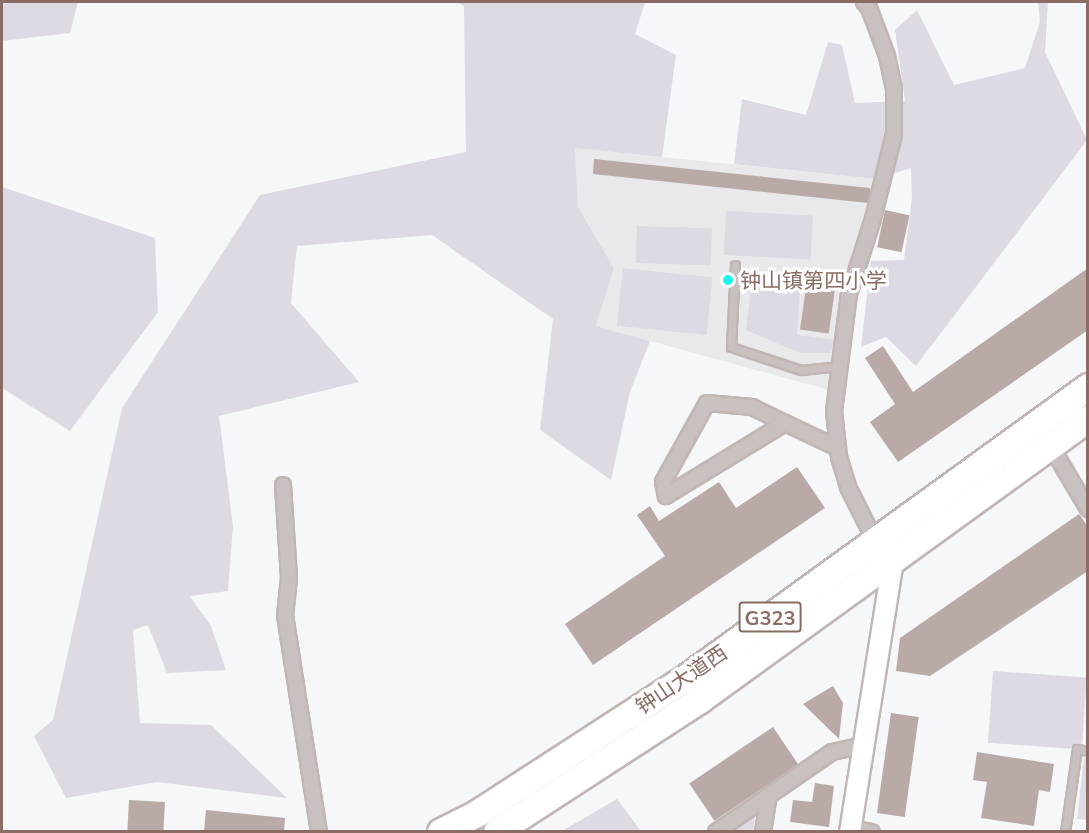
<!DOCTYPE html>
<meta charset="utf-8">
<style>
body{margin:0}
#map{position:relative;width:1089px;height:833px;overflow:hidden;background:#f6f7f9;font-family:Mulish,"Noto Sans SC",sans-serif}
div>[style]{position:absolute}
.built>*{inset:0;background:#e9e8ea}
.green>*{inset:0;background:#dddae3;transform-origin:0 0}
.building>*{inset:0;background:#b9aaa8;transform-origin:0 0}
.roads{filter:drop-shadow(2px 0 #c0b6b4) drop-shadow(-2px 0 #c0b6b4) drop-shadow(0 2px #c0b6b4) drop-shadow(0 -2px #c0b6b4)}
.lane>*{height:7px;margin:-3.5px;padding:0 3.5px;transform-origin:3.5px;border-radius:3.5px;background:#c9c1bf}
.street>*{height:14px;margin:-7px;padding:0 7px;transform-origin:7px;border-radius:7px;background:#c9c1bf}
.secondary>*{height:20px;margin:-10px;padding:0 10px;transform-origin:10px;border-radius:10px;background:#fff}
.highway>*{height:26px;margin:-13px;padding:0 13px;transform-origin:13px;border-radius:13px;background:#fff}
.dots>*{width:16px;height:16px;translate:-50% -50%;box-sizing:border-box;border:3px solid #fff;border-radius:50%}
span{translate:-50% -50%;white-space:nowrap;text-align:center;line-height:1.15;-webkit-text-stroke:6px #fff;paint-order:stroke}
.shield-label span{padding:2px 4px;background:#fff;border:2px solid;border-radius:4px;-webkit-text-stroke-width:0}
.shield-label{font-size:20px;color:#8a6c65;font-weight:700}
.poi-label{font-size:21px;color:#8a6c65}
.left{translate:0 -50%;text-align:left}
.street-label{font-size:21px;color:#8a6c65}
.frame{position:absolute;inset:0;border:3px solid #8a6c65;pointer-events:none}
</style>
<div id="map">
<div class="built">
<div style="clip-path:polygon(575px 148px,876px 179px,866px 225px,842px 292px,829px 390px,596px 326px,614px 268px,578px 207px)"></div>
</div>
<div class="green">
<div style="clip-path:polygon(2px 2px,78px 2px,70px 33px,2px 41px)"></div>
<div style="clip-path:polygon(457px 2px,645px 2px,635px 34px,676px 55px,662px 157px,575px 148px,578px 207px,614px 268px,596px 326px,650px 341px,630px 392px,611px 480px,540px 430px,553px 319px,432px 235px,297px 246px,291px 303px,359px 382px,219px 416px,233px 526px,228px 591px,190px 596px,211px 626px,226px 670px,167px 673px,148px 625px,133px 630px,140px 723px,211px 725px,287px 798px,157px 782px,66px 798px,34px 736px,53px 720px,122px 408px,260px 195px,466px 152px,464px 6px)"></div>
<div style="clip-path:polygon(1038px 2px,1048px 2px,1045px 52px,1087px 140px,916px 366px,886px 337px,861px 347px,871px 261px,904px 260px,912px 197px,911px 168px,876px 179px,734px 164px,742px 99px,806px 115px,828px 42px,842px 45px,855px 103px,905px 101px,895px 30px,917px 10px,954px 85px,1025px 68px,1040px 22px)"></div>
<div style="clip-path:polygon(2px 187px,155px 238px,158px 312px,70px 431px,2px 388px)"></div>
<div style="left:726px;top:211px;width:87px;height:44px;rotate:3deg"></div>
<div style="left:637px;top:226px;width:75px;height:37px;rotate:2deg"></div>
<div style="left:623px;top:268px;width:90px;height:58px;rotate:6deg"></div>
<div style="clip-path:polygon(753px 272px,801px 277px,797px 335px,837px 340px,830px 353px,800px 353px,746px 330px)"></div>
<div style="left:993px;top:671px;width:94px;height:72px;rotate:4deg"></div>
<div style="clip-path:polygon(1084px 758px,1087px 758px,1087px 820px,1077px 819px)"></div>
<div style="clip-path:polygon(617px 799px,641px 831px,562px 831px)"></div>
<div style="clip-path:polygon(756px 810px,753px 831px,726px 831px)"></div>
</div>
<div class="building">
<div style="clip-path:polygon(594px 159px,870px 188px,870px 194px,868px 203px,593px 174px)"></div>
<div style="left:885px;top:210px;width:25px;height:38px;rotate:12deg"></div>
<div style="clip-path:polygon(1088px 268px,1088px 330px,898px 462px,870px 422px,895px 404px,865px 358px,883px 346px,913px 392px)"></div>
<div style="left:806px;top:287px;width:29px;height:43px;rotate:8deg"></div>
<div style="clip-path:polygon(797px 467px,825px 508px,593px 665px,565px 624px,665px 556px,637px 515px,650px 506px,659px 521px,719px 482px,736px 508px)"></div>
<div style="clip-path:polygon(1079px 514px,1088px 527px,1088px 571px,930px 676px,896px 671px,900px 638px)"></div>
<div style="clip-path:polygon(833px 686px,843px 703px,839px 739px,803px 704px)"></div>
<div style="left:891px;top:713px;width:28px;height:101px;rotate:8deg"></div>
<div style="left:773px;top:727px;width:45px;height:101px;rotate:56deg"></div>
<div style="clip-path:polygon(977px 752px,1054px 764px,1050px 792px,1039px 790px,1034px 826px,981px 818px,987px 782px,973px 780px)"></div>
<div style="clip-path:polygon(815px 783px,834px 786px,829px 827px,790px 822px,793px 800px,812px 802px)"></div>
<div style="left:129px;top:800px;width:36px;height:31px;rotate:3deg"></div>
<div style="clip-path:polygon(206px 810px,285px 818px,284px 831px,204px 831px)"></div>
</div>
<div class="roads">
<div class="lane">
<div style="left:735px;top:265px;width:82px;rotate:92.8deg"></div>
<div style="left:731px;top:347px;width:74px;rotate:18.2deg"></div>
<div style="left:801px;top:370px;width:39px;rotate:-6deg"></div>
<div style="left:1065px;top:832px;width:84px;rotate:-81.8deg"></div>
<div style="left:1077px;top:749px;width:11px;rotate:10deg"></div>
</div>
<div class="street">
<div style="left:864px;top:2px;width:8px;rotate:50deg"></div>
<div style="left:869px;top:8px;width:51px;rotate:69.4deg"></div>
<div style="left:887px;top:56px;width:33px;rotate:78deg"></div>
<div style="left:894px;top:88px;width:46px;rotate:90deg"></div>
<div style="left:894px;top:134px;width:88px;rotate:103.9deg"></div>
<div style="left:873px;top:219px;width:79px;rotate:107.7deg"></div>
<div style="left:849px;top:294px;width:118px;rotate:97.3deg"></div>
<div style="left:834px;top:411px;width:46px;rotate:83.8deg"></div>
<div style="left:839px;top:457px;width:31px;rotate:73deg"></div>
<div style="left:848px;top:487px;width:60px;rotate:63.4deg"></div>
<div style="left:785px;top:423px;width:140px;rotate:148.5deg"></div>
<div style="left:666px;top:496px;width:14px;rotate:-102deg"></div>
<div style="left:663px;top:482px;width:90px;rotate:-60.9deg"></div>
<div style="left:707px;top:403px;width:45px;rotate:5.1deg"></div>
<div style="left:752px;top:407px;width:37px;rotate:26deg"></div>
<div style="left:785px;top:423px;width:59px;rotate:25.3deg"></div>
<div style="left:1049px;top:443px;width:77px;rotate:59.4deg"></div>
<div style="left:283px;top:485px;width:93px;rotate:86.3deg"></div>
<div style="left:289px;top:578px;width:37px;rotate:96deg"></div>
<div style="left:285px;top:615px;width:220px;rotate:81.1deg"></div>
<div style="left:851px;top:828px;width:21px;rotate:11deg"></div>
<div style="left:716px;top:832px;width:141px;rotate:-34.6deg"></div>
<div style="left:832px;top:752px;width:33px;rotate:-12deg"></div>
<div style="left:763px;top:832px;width:37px;rotate:-81deg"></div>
</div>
<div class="secondary">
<div style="left:850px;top:832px;width:275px;rotate:-81deg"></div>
<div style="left:893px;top:560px;width:26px;rotate:-133deg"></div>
</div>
<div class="highway">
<div style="left:441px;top:832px;width:40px;rotate:-26.6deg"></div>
<div style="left:477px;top:814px;width:248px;rotate:-33deg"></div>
<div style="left:685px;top:679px;width:498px;rotate:-35.9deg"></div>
<div style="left:497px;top:832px;width:242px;rotate:-33deg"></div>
<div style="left:700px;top:700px;width:479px;rotate:-35.9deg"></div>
</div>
</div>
<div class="dots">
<div style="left:728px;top:280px;background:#1df2ef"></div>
</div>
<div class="shield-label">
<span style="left:770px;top:617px">G323</span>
</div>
<div class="poi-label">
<span class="left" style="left:740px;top:280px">钟山镇第四小学</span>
</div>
<div class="street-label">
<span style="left:681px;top:679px;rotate:-34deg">钟山大道西</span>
</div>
<div class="frame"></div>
</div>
